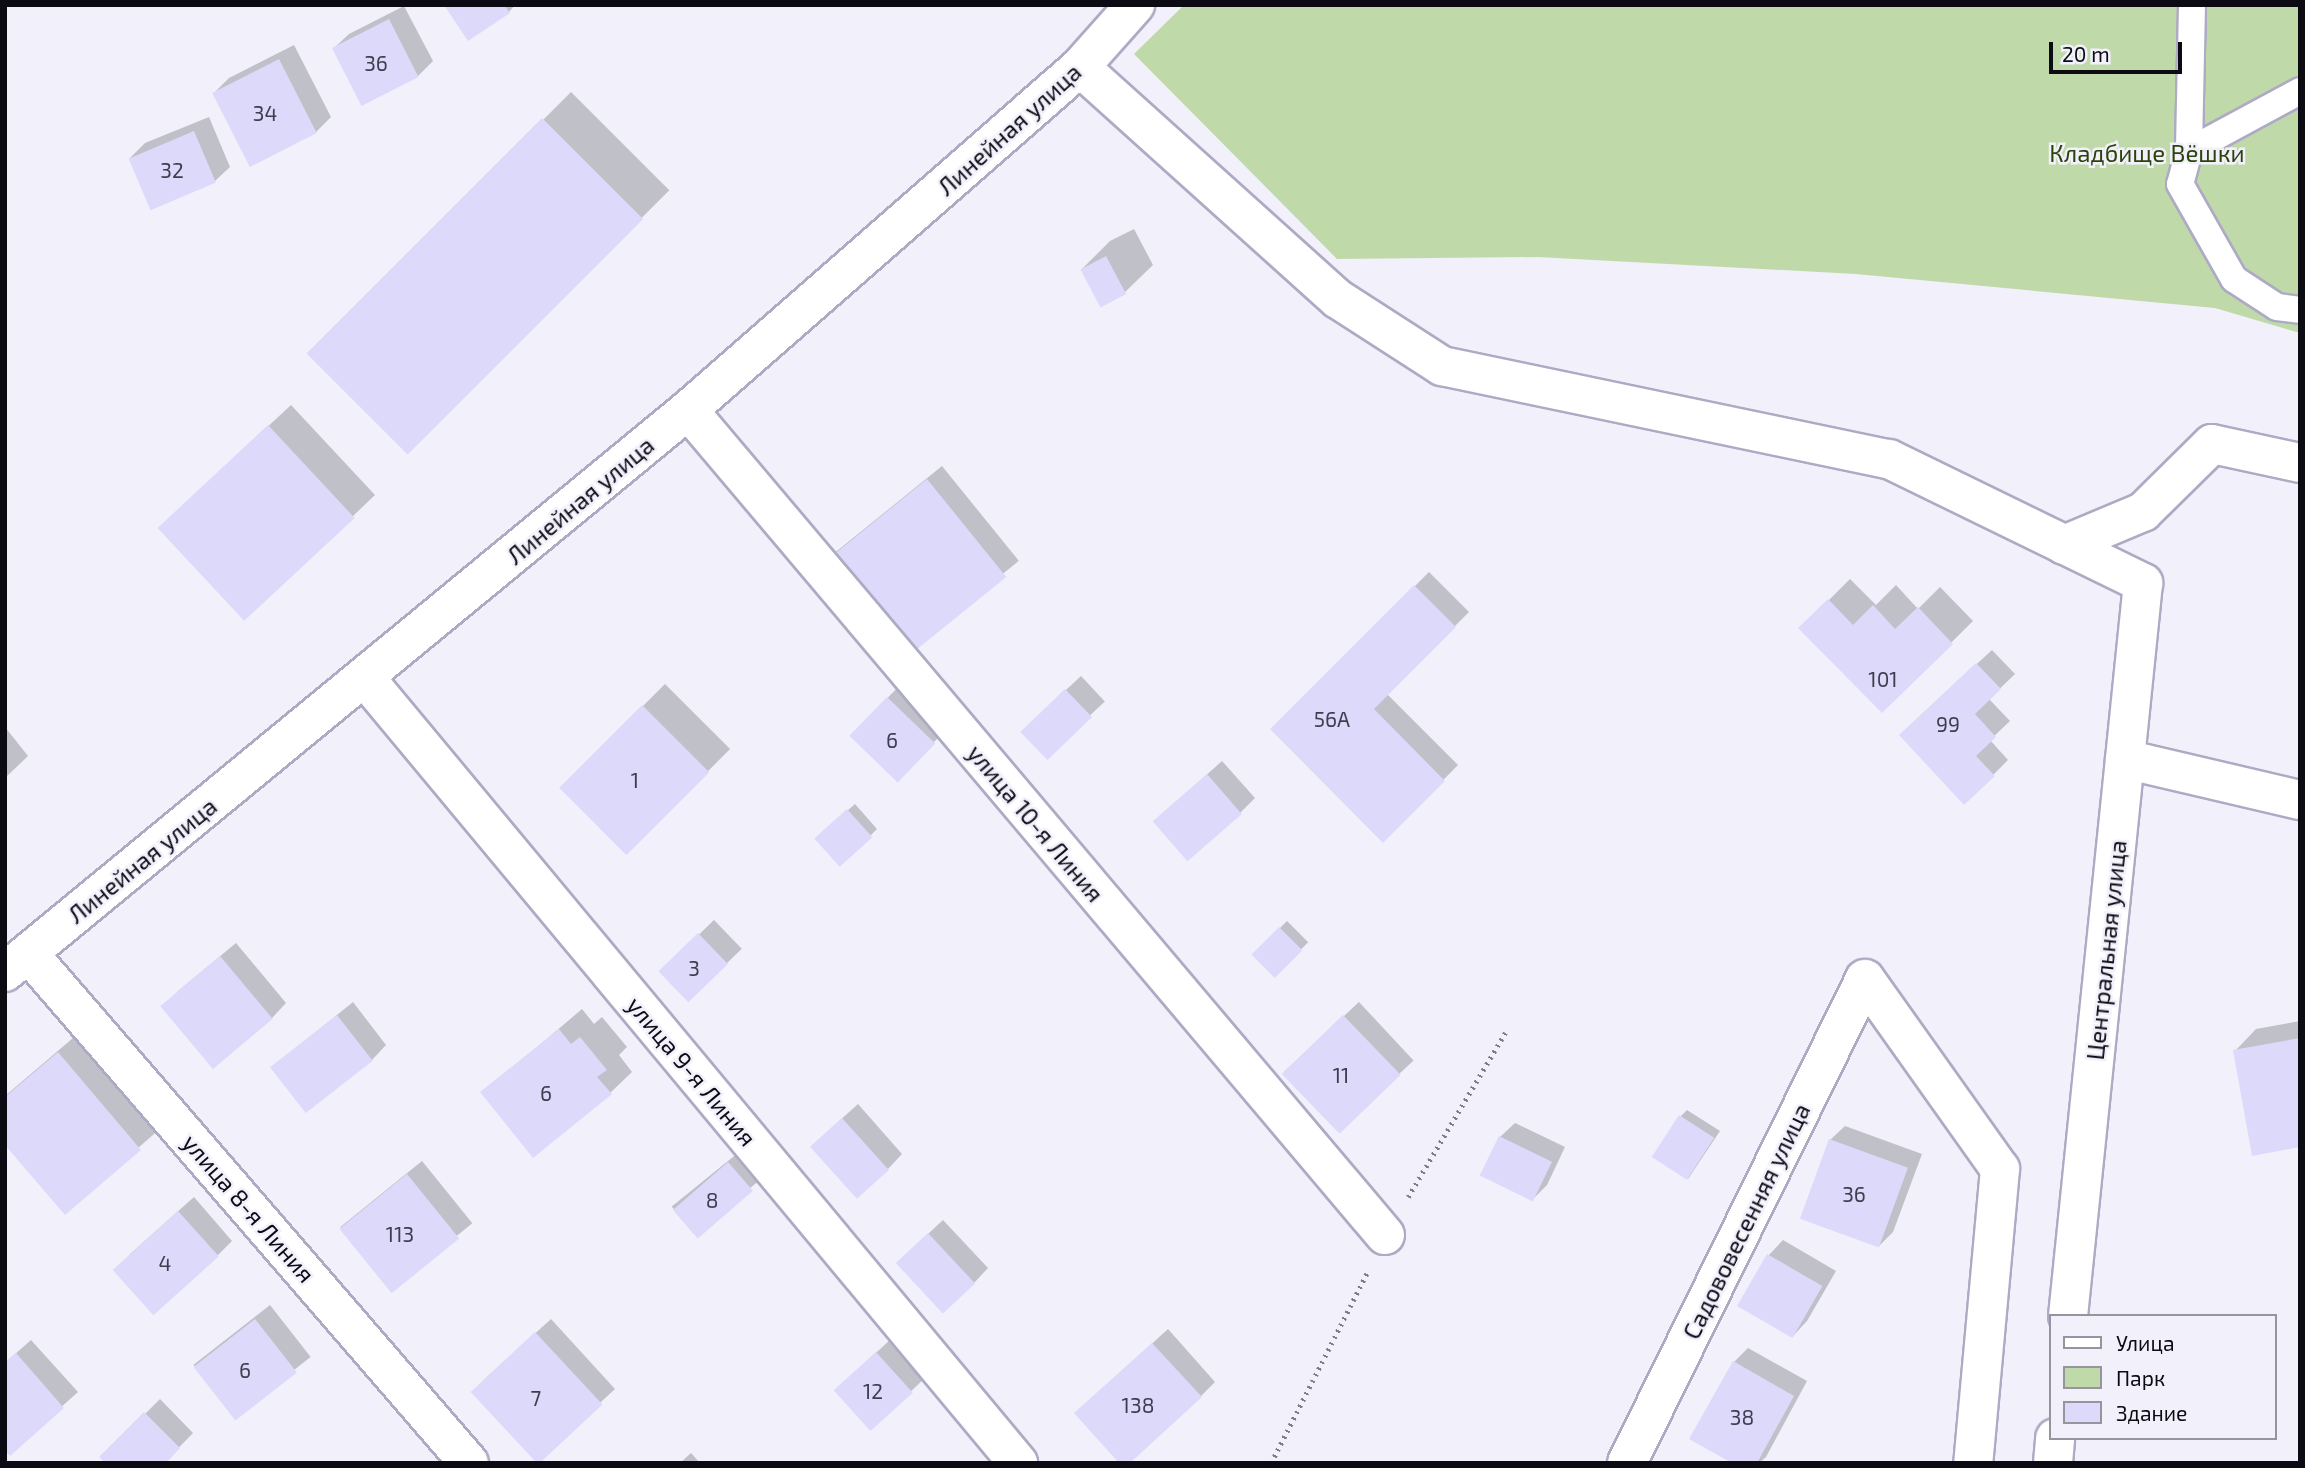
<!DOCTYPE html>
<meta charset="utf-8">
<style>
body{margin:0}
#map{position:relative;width:2305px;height:1468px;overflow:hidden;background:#f1f0fb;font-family:"Exo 2",sans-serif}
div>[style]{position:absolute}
.green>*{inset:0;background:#c0d9a9}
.shadow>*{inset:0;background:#0003;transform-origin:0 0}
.building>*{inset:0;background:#dcd9fb;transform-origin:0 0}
.path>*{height:4.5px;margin-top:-2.25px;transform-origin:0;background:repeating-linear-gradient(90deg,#7e7d87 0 2px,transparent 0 7px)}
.roads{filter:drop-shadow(2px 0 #adabc4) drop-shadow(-2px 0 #adabc4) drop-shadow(0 2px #adabc4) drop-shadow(0 -2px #adabc4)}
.service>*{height:26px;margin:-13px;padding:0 13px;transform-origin:13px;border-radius:13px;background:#fff}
.minor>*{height:38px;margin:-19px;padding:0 19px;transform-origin:19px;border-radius:19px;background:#fff}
span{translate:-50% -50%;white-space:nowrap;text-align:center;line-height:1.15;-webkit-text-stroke:5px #f1f0fb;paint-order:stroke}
.number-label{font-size:21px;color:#403e4e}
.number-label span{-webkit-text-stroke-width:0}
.street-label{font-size:24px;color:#0c0b14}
.park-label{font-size:24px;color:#2b4309}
.frame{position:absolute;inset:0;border:7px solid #0c0b14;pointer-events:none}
.legend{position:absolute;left:2049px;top:1314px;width:228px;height:126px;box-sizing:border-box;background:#f1f0fb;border:2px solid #95949f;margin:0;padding:9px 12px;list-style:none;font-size:21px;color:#0c0b14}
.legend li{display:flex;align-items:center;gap:14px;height:35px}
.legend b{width:35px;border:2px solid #95949f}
.scale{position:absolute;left:2049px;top:42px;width:133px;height:32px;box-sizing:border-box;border:4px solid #0c0b14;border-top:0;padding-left:9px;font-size:21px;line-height:24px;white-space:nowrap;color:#0c0b14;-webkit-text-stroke:5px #f1f0fb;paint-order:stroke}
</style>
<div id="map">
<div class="green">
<div style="clip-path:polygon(1184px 5px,2300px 5px,2300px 333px,2215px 308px,1856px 274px,1538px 257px,1337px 259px,1134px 54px)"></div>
</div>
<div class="shadow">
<div style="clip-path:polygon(446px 5px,515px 5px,509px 12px)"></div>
<div style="clip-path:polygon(404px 6px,433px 61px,418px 76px,334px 48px,349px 34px)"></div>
<div style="clip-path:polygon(294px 45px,331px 117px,316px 132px,214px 93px,229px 78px)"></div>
<div style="left:571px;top:92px;width:139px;height:370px;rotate:45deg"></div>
<div style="clip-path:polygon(209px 117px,230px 167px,215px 181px,130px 158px,145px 143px)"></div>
<div style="clip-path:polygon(1134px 229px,1153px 265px,1125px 292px,1082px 269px,1110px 241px)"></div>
<div style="clip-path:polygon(291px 405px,375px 495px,245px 619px,182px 507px)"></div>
<div style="left:942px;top:466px;width:122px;height:140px;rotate:51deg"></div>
<div style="clip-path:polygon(1429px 572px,1469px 612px,1387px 694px,1458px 765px,1383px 841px,1272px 729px)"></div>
<div style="clip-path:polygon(1850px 579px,1876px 605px,1896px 585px,1918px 609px,1940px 587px,1973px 621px,1882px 711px,1801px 628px)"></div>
<div style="clip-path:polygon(1992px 650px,2015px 674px,1989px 699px,2010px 721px,1990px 740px,2008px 760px,1993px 775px,1916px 720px)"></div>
<div style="left:1081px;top:676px;width:35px;height:81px;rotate:47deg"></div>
<div style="left:902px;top:683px;width:64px;height:74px;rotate:44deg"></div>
<div style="left:665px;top:684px;width:92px;height:147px;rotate:45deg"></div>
<div style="clip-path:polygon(5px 727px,28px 756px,5px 778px)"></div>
<div style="clip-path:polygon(1222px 761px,1255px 798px,1240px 813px,1155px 821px)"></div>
<div style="clip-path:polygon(855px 804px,877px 829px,870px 836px,824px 831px)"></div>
<div style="left:714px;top:920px;width:40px;height:74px;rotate:46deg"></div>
<div style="left:1287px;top:921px;width:30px;height:47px;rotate:45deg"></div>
<div style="clip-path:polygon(236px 943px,286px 1003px,272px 1018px,177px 992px)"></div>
<div style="clip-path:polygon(353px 1002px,386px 1045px,372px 1060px,273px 1067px)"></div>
<div style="left:1359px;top:1002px;width:80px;height:103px;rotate:47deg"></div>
<div style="clip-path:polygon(582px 1009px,594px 1024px,602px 1017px,627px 1047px,619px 1055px,632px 1072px,610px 1093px,483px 1093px)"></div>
<div style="clip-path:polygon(2300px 1021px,2300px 1146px,2235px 1051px,2256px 1029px)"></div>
<div style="clip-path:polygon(80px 1032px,162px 1127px,65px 1212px,5px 1142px,5px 1096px)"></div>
<div style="clip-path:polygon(858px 1104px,902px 1154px,888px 1169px,827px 1132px)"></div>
<div style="clip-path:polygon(1687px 1110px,1720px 1131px,1688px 1179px,1680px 1117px)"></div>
<div style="clip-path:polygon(1515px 1123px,1565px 1147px,1547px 1185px,1533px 1199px,1500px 1137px)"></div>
<div style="clip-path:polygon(1845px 1126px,1922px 1154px,1893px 1232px,1879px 1246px,1830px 1140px)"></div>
<div style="left:744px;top:1148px;width:35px;height:93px;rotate:51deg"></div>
<div style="left:422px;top:1161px;width:80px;height:105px;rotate:51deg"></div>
<div style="clip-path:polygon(194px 1197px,232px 1241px,218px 1255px,129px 1255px)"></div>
<div style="clip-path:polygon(943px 1220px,988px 1268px,974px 1283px,913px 1248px)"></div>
<div style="clip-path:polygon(1783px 1240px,1836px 1271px,1807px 1321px,1793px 1336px,1740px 1305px,1769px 1255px)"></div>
<div style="left:270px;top:1305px;width:66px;height:97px;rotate:52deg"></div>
<div style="clip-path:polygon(551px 1319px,615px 1389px,537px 1461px,487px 1377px)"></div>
<div style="clip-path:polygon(1168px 1329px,1215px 1382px,1201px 1396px,1091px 1399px)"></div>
<div style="clip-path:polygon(891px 1339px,926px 1377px,871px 1429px,851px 1376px)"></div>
<div style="clip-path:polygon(31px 1340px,78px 1392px,10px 1453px,5px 1363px)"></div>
<div style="clip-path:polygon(1748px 1348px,1807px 1381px,1766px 1457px,1759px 1463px,1736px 1463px,1734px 1362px)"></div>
<div style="clip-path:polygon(160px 1399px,193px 1433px,164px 1463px,102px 1457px)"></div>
<div style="clip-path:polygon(691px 1453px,700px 1463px,680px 1463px)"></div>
</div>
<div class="building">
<div style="clip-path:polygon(444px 5px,504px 5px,510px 13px,468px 41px)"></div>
<div style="left:389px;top:19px;width:65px;height:64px;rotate:63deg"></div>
<div style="left:279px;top:59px;width:83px;height:75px;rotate:63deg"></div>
<div style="left:542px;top:118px;width:143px;height:333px;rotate:45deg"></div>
<div style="left:194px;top:131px;width:56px;height:71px;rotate:67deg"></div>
<div style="left:1106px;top:256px;width:43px;height:29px;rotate:62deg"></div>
<div style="left:268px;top:425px;width:127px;height:151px;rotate:47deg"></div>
<div style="left:927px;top:479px;width:126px;height:121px;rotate:51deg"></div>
<div style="clip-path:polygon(1414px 585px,1456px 627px,1374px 709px,1445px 781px,1383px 843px,1270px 729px)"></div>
<div style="clip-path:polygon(1828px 599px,1853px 625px,1873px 605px,1895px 629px,1918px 607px,1953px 644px,1882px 713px,1798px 628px)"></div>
<div style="clip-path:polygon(1976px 663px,2001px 689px,1975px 714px,1996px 737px,1976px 756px,1995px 776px,1964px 805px,1899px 735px)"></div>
<div style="left:1065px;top:689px;width:39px;height:62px;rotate:46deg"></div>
<div style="left:887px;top:697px;width:67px;height:54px;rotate:44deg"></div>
<div style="left:642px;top:705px;width:95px;height:117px;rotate:45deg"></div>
<div style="left:1207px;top:774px;width:53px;height:72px;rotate:49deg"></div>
<div style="left:847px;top:809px;width:38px;height:44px;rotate:48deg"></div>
<div style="left:1279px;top:927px;width:33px;height:39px;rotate:45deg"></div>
<div style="left:698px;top:933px;width:43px;height:55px;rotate:46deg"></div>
<div style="left:220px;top:956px;width:82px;height:78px;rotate:50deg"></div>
<div style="left:337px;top:1015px;width:58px;height:85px;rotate:52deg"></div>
<div style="left:1343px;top:1015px;width:83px;height:85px;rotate:46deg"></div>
<div style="clip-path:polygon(559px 1029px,571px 1044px,580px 1037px,607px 1070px,597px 1077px,612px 1094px,533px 1158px,480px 1092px)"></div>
<div style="clip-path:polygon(2300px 1038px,2300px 1147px,2252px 1156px,2233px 1050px)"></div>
<div style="clip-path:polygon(58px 1052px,141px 1150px,65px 1215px,5px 1145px,5px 1097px)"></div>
<div style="left:1679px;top:1115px;width:42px;height:50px;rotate:33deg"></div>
<div style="left:842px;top:1118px;width:70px;height:43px;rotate:48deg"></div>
<div style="left:1499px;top:1136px;width:59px;height:44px;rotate:26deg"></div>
<div style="left:1829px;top:1139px;width:84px;height:85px;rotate:20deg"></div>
<div style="left:728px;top:1162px;width:38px;height:73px;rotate:49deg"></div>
<div style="left:407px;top:1174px;width:83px;height:87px;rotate:51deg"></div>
<div style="left:178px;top:1211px;width:61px;height:88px;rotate:48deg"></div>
<div style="left:928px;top:1233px;width:69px;height:44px;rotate:47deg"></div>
<div style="left:1767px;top:1254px;width:64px;height:60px;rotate:30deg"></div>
<div style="left:255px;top:1319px;width:68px;height:78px;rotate:52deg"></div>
<div style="left:535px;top:1332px;width:99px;height:88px;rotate:47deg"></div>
<div style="clip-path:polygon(1152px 1343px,1202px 1397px,1130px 1463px,1119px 1463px,1074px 1413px)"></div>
<div style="left:876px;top:1352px;width:55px;height:57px;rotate:48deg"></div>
<div style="clip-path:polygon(16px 1353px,64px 1408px,10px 1456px,5px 1450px,5px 1362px)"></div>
<div style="clip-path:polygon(1733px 1361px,1794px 1396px,1757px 1463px,1732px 1463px,1689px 1439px)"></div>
<div style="clip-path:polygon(144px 1412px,180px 1448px,166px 1463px,105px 1463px,99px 1457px)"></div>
</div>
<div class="path">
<div style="left:1408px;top:1197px;width:191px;rotate:-59.4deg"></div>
<div style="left:1271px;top:1463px;width:213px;rotate:-63.2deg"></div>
</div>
<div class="roads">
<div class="service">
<div style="left:2192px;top:5px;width:146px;rotate:91.2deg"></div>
<div style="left:2189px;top:151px;width:34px;rotate:105deg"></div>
<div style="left:2180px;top:184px;width:109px;rotate:60.4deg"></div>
<div style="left:2234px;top:279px;width:51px;rotate:33.1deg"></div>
<div style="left:2277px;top:307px;width:23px;rotate:7deg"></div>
<div style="left:2189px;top:151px;width:126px;rotate:-28.4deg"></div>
</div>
<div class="minor">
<div style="left:1080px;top:67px;width:347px;rotate:42deg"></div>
<div style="left:1338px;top:299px;width:124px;rotate:32.8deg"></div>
<div style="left:1442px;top:366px;width:457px;rotate:11.8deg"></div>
<div style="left:1889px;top:459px;width:283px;rotate:26deg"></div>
<div style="left:2143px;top:583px;width:737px;rotate:95.84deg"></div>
<div style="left:688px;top:410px;width:1080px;rotate:49.81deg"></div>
<div style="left:2064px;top:545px;width:86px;rotate:-22.7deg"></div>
<div style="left:2143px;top:512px;width:97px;rotate:-44.6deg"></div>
<div style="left:2212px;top:444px;width:90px;rotate:12.2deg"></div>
<div style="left:366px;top:679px;width:1020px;rotate:50.25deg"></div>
<div style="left:2125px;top:759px;width:180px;rotate:13.2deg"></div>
<div style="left:28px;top:953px;width:674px;rotate:49.15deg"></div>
<div style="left:5px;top:972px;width:884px;rotate:-39.45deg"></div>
<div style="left:688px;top:410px;width:521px;rotate:-41.19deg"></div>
<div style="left:1080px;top:67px;width:83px;rotate:-48.4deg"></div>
<div style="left:1627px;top:1463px;width:539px;rotate:-63.82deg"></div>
<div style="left:1865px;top:979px;width:233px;rotate:54.6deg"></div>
<div style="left:2000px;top:1169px;width:295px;rotate:95.2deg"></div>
<div style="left:2053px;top:1463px;width:25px;rotate:-85deg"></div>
</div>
</div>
<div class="number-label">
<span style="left:376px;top:63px">36</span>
<span style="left:265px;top:113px">34</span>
<span style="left:172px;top:170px">32</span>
<span style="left:1883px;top:679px">101</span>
<span style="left:1332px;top:719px">56А</span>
<span style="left:1948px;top:724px">99</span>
<span style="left:892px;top:740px">6</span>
<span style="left:635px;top:780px">1</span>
<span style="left:694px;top:968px">3</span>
<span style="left:1341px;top:1075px">11</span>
<span style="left:546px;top:1093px">6</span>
<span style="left:1854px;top:1194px">36</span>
<span style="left:712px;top:1200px">8</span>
<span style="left:400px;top:1234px">113</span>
<span style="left:165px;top:1263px">4</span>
<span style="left:245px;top:1370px">6</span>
<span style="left:873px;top:1391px">12</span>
<span style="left:536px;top:1398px">7</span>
<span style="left:1138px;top:1405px">138</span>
<span style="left:1742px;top:1417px">38</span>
</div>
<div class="street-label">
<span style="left:1009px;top:129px;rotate:-42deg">Линейная улица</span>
<span style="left:580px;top:500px;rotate:-40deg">Линейная улица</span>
<span style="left:1036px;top:823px;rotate:50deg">улица 10-я Линия</span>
<span style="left:142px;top:860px;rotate:-39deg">Линейная улица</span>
<span style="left:2106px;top:950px;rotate:-84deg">Центральная улица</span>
<span style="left:692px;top:1071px;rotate:50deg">улица 9-я Линия</span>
<span style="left:249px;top:1208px;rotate:49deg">улица 8-я Линия</span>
<span style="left:1746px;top:1221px;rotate:-64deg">Садововесенняя улица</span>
</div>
<div class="park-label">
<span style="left:2147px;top:153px">Кладбище Вёшки</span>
</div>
<div class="frame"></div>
<ul class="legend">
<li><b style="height:9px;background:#fff"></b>Улица</li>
<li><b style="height:19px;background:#c0d9a9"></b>Парк</li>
<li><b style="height:19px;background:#dcd9fb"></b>Здание</li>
</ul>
<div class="scale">20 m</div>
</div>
